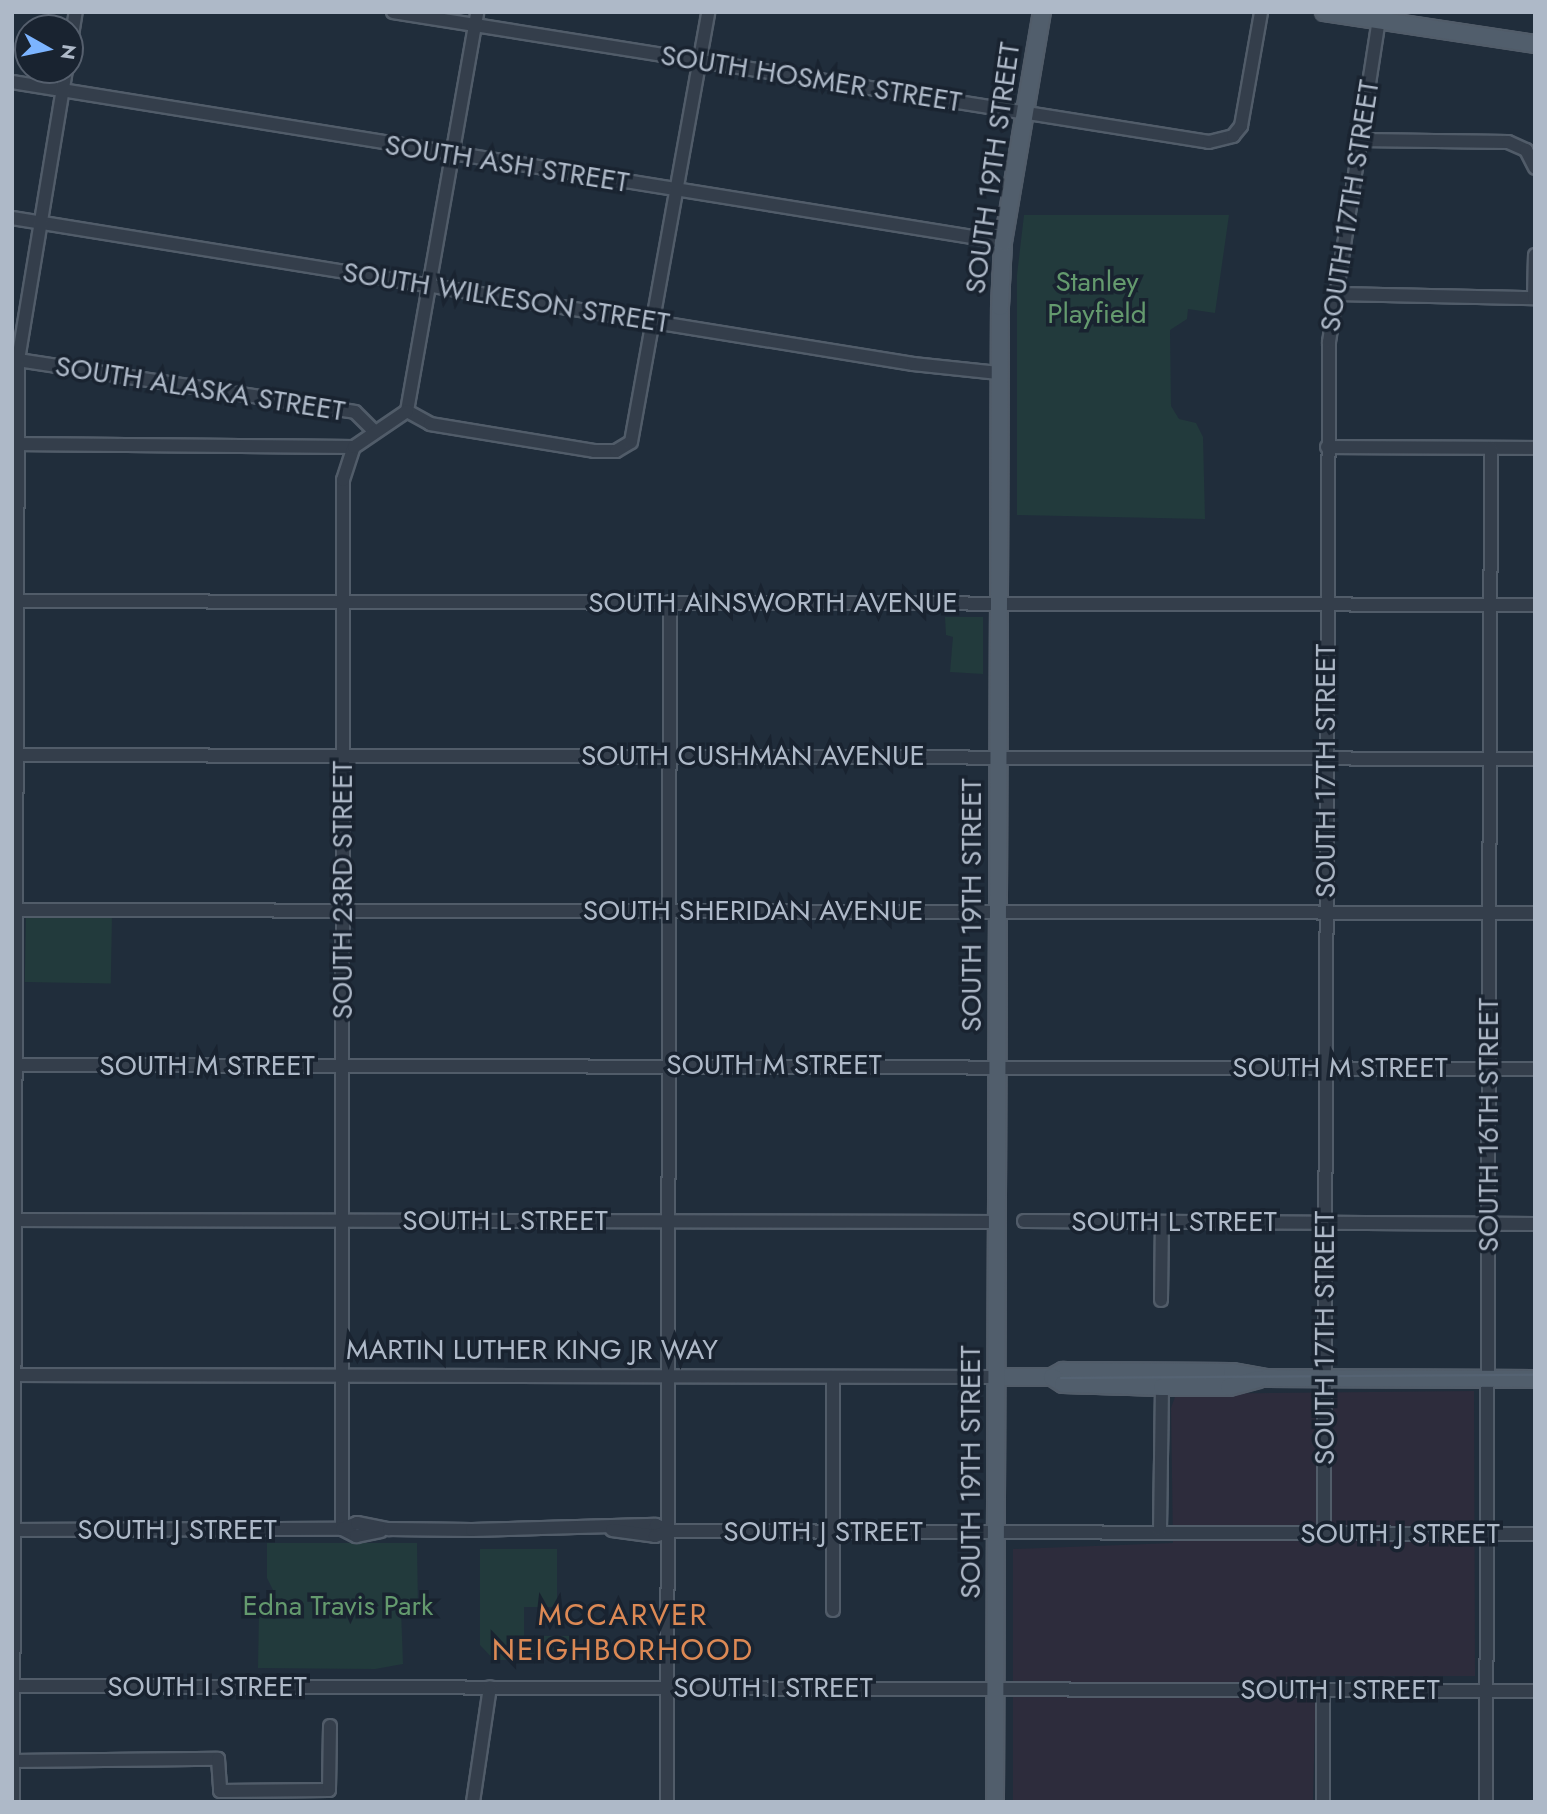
<!DOCTYPE html>
<style>
body{margin:0}
#map{position:relative;width:1547px;height:1814px;overflow:hidden;background:#202d3b;font-family:Jost,sans-serif}
div>[style]{position:absolute}
.medical>*{inset:0;background:#2d2c3c}
.green>*{inset:0;background:#223a3c;transform-origin:0 0}
.roads{filter:drop-shadow(2px 0 #515c69) drop-shadow(-2px 0 #515c69) drop-shadow(0 2px #515c69) drop-shadow(0 -2px #515c69)}
.minor>*{height:12px;margin:-6px;padding:0 6px;transform-origin:6px;border-radius:6px;background:#343e4b}
.major>*{height:16px;margin:-8px;padding:0 8px;transform-origin:8px;border-radius:8px;background:#515e6c}
.tram>*{height:2px;margin:-1px;padding:0 1px;transform-origin:1px;border-radius:1px;background:#556373}
span{translate:-50% -50%;white-space:nowrap;text-align:center;line-height:1.15;-webkit-text-stroke:7px #192330;paint-order:stroke}
.street-label{font-size:28px;color:#aeb9c8}
.park-label{font-size:28px;color:#649a6e}
.neighbourhood-label{font-size:30px;color:#dc8955;letter-spacing:2px}
.frame{position:absolute;inset:0;border:14px solid #aeb9c8;pointer-events:none}
.north{position:absolute;left:14px;top:14px;width:70px;height:70px;box-sizing:border-box;background:#192330;border:2px solid #555f6d;border-radius:50%;rotate:99deg;font-size:19px;font-weight:700;line-height:28px;text-align:center;color:#aeb9c8}
.north::after{content:'';display:block;margin:auto;width:24px;height:32px;background:#7cb4ff;clip-path:polygon(50% 0,100% 100%,50% 72%,0 100%)}
</style>
<div id="map">
<div class="medical">
<div style="clip-path:polygon(1474px 1391px,1475px 1676px,1316px 1676px,1313px 1802px,1013px 1802px,1013px 1549px,1173px 1543px,1171px 1408px,1176px 1394px)"></div>
</div>
<div class="green">
<div style="clip-path:polygon(1024px 215px,1229px 215px,1215px 313px,1188px 309px,1187px 319px,1170px 330px,1171px 406px,1179px 419px,1196px 423px,1203px 437px,1205px 519px,1017px 515px,1017px 275px)"></div>
<div style="clip-path:polygon(945px 617px,983px 617px,983px 674px,950px 672px,953px 637px,946px 635px)"></div>
<div style="left:26px;top:913px;width:86px;height:69px;rotate:1deg"></div>
<div style="clip-path:polygon(267px 1543px,417px 1543px,418px 1609px,401px 1609px,403px 1664px,375px 1669px,258px 1668px,259px 1611px,266px 1609px,274px 1592px,267px 1578px)"></div>
<div style="clip-path:polygon(480px 1549px,557px 1549px,557px 1607px,524px 1607px,524px 1660px,494px 1660px,480px 1645px)"></div>
<div style="clip-path:polygon(527px 1636px,574px 1636px,574px 1654px,545px 1652px,545px 1656px,528px 1656px)"></div>
</div>
<div class="roads">
<div class="minor">
<div style="left:393px;top:12px;width:826px;rotate:9.05deg"></div>
<div style="left:1209px;top:142px;width:25px;rotate:-14deg"></div>
<div style="left:1233px;top:136px;width:13px;rotate:-51deg"></div>
<div style="left:1241px;top:126px;width:116px;rotate:-80deg"></div>
<div style="left:70px;top:48px;width:36px;rotate:-81deg"></div>
<div style="left:12px;top:82px;width:1004px;rotate:9.17deg"></div>
<div style="left:1361px;top:140px;width:147px;rotate:0.8deg"></div>
<div style="left:1508px;top:142px;width:20px;rotate:24deg"></div>
<div style="left:1526px;top:150px;width:20px;rotate:63deg"></div>
<div style="left:12px;top:218px;width:913px;rotate:9.2deg"></div>
<div style="left:913px;top:364px;width:86px;rotate:6deg"></div>
<div style="left:1337px;top:294px;width:198px;rotate:1.2deg"></div>
<div style="left:1534px;top:298px;width:43px;rotate:-88.7deg"></div>
<div style="left:18px;top:360px;width:329px;rotate:8.7deg"></div>
<div style="left:343px;top:410px;width:12px;rotate:9deg"></div>
<div style="left:355px;top:412px;width:28px;rotate:45deg"></div>
<div style="left:407px;top:411px;width:26px;rotate:29deg"></div>
<div style="left:430px;top:424px;width:166px;rotate:9.3deg"></div>
<div style="left:594px;top:451px;width:22px"></div>
<div style="left:616px;top:451px;width:17px;rotate:-31deg"></div>
<div style="left:631px;top:442px;width:437px;rotate:-79.8deg"></div>
<div style="left:407px;top:411px;width:405px;rotate:-80deg"></div>
<div style="left:12px;top:444px;width:342px;rotate:0.5deg"></div>
<div style="left:1327px;top:447px;width:208px;rotate:0.3deg"></div>
<div style="left:12px;top:601px;width:1523px;rotate:0.15deg"></div>
<div style="left:12px;top:755px;width:1523px;rotate:0.15deg"></div>
<div style="left:12px;top:910px;width:1523px;rotate:0.11deg"></div>
<div style="left:12px;top:1065px;width:1523px;rotate:0.15deg"></div>
<div style="left:12px;top:1220px;width:985px;rotate:0.12deg"></div>
<div style="left:1024px;top:1221px;width:511px;rotate:0.34deg"></div>
<div style="left:1161px;top:1300px;width:77px;rotate:-89.3deg"></div>
<div style="left:12px;top:1375px;width:985px;rotate:0.12deg"></div>
<div style="left:342px;top:1529px;width:1049px;rotate:-89.95deg"></div>
<div style="left:343px;top:480px;width:35px;rotate:-72deg"></div>
<div style="left:354px;top:447px;width:64px;rotate:-34.2deg"></div>
<div style="left:342px;top:1529px;width:16px;rotate:27deg"></div>
<div style="left:356px;top:1536px;width:25px;rotate:-11deg"></div>
<div style="left:12px;top:1530px;width:330px;rotate:-0.2deg"></div>
<div style="left:342px;top:1529px;width:16px;rotate:-22deg"></div>
<div style="left:357px;top:1523px;width:33px;rotate:11deg"></div>
<div style="left:389px;top:1529px;width:83px;rotate:0.7deg"></div>
<div style="left:472px;top:1530px;width:184px;rotate:-1.6deg"></div>
<div style="left:656px;top:1525px;width:14px;rotate:25deg"></div>
<div style="left:612px;top:1530px;width:43px;rotate:7.9deg"></div>
<div style="left:655px;top:1536px;width:15px;rotate:-20deg"></div>
<div style="left:669px;top:1531px;width:866px;rotate:0.2deg"></div>
<div style="left:1160px;top:1530px;width:150px;rotate:-89.2deg"></div>
<div style="left:1324px;top:1534px;width:1192px;rotate:-89.76deg"></div>
<div style="left:1329px;top:342px;width:334px;rotate:-81.2deg"></div>
<div style="left:833px;top:1610px;width:233px;rotate:-90deg"></div>
<div style="left:12px;top:1686px;width:1523px;rotate:0.19deg"></div>
<div style="left:13px;top:1761px;width:205px;rotate:-0.6deg"></div>
<div style="left:218px;top:1759px;width:32px;rotate:86deg"></div>
<div style="left:220px;top:1791px;width:109px;rotate:-0.5deg"></div>
<div style="left:329px;top:1790px;width:64px;rotate:-89.1deg"></div>
<div style="left:13px;top:1802px;width:1442px;rotate:-89.8deg"></div>
<div style="left:18px;top:360px;width:294px;rotate:-80.6deg"></div>
<div style="left:473px;top:1802px;width:116px;rotate:-81.6deg"></div>
<div style="left:667px;top:1802px;width:1200px;rotate:-89.86deg"></div>
<div style="left:1323px;top:1802px;width:112px;rotate:-90deg"></div>
<div style="left:1486px;top:1802px;width:1354px;rotate:-89.79deg"></div>
</div>
<div class="major">
<div style="left:1324px;top:12px;width:213px;rotate:8.6deg"></div>
<div style="left:997px;top:1377px;width:55px"></div>
<div style="left:1052px;top:1377px;width:13px;rotate:-29deg"></div>
<div style="left:1063px;top:1371px;width:169px;rotate:0.3deg"></div>
<div style="left:1232px;top:1372px;width:34px;rotate:10deg"></div>
<div style="left:1265px;top:1378px;width:270px;rotate:0.2deg"></div>
<div style="left:1052px;top:1377px;width:13px;rotate:32deg"></div>
<div style="left:1063px;top:1384px;width:99px;rotate:1.7deg"></div>
<div style="left:1162px;top:1387px;width:67px"></div>
<div style="left:1229px;top:1387px;width:31px;rotate:-15deg"></div>
<div style="left:995px;top:1802px;width:1495px;rotate:-89.81deg"></div>
<div style="left:1000px;top:307px;width:65px;rotate:-87.4deg"></div>
<div style="left:1003px;top:242px;width:233px;rotate:-80.4deg"></div>
</div>
</div>
<div class="tram">
<div style="left:1061px;top:1378px;width:474px;rotate:-0.4deg"></div>
</div>
<div class="street-label">
<span style="left:811px;top:79px;rotate:9deg">SOUTH HOSMER STREET</span>
<span style="left:507px;top:164px;rotate:9deg">SOUTH ASH STREET</span>
<span style="left:993px;top:168px;rotate:-82deg">SOUTH 19TH STREET</span>
<span style="left:1350px;top:206px;rotate:-81deg">SOUTH 17TH STREET</span>
<span style="left:506px;top:298px;rotate:9deg">SOUTH WILKESON STREET</span>
<span style="left:200px;top:389px;rotate:9deg">SOUTH ALASKA STREET</span>
<span style="left:773px;top:603px">SOUTH AINSWORTH AVENUE</span>
<span style="left:753px;top:756px">SOUTH CUSHMAN AVENUE</span>
<span style="left:1326px;top:771px;rotate:-90deg">SOUTH 17TH STREET</span>
<span style="left:343px;top:890px;rotate:-90deg">SOUTH 23RD STREET</span>
<span style="left:972px;top:905px;rotate:-90deg">SOUTH 19TH STREET</span>
<span style="left:753px;top:911px">SOUTH SHERIDAN AVENUE</span>
<span style="left:774px;top:1065px">SOUTH M STREET</span>
<span style="left:207px;top:1066px">SOUTH M STREET</span>
<span style="left:1340px;top:1068px">SOUTH M STREET</span>
<span style="left:1489px;top:1125px;rotate:-90deg">SOUTH 16TH STREET</span>
<span style="left:505px;top:1221px">SOUTH L STREET</span>
<span style="left:1174px;top:1222px">SOUTH L STREET</span>
<span style="left:1325px;top:1338px;rotate:-90deg">SOUTH 17TH STREET</span>
<span style="left:532px;top:1350px">MARTIN LUTHER KING JR WAY</span>
<span style="left:971px;top:1472px;rotate:-90deg">SOUTH 19TH STREET</span>
<span style="left:177px;top:1530px">SOUTH J STREET</span>
<span style="left:823px;top:1532px">SOUTH J STREET</span>
<span style="left:1400px;top:1534px">SOUTH J STREET</span>
<span style="left:207px;top:1687px">SOUTH I STREET</span>
<span style="left:773px;top:1688px">SOUTH I STREET</span>
<span style="left:1340px;top:1690px">SOUTH I STREET</span>
</div>
<div class="park-label">
<span style="left:1097px;top:298px">Stanley<br>Playfield</span>
<span style="left:338px;top:1606px">Edna Travis Park</span>
</div>
<div class="neighbourhood-label">
<span style="left:623px;top:1632px">MCCARVER<br>NEIGHBORHOOD</span>
</div>
<div class="frame"></div>
<div class="north">N</div>
</div>
